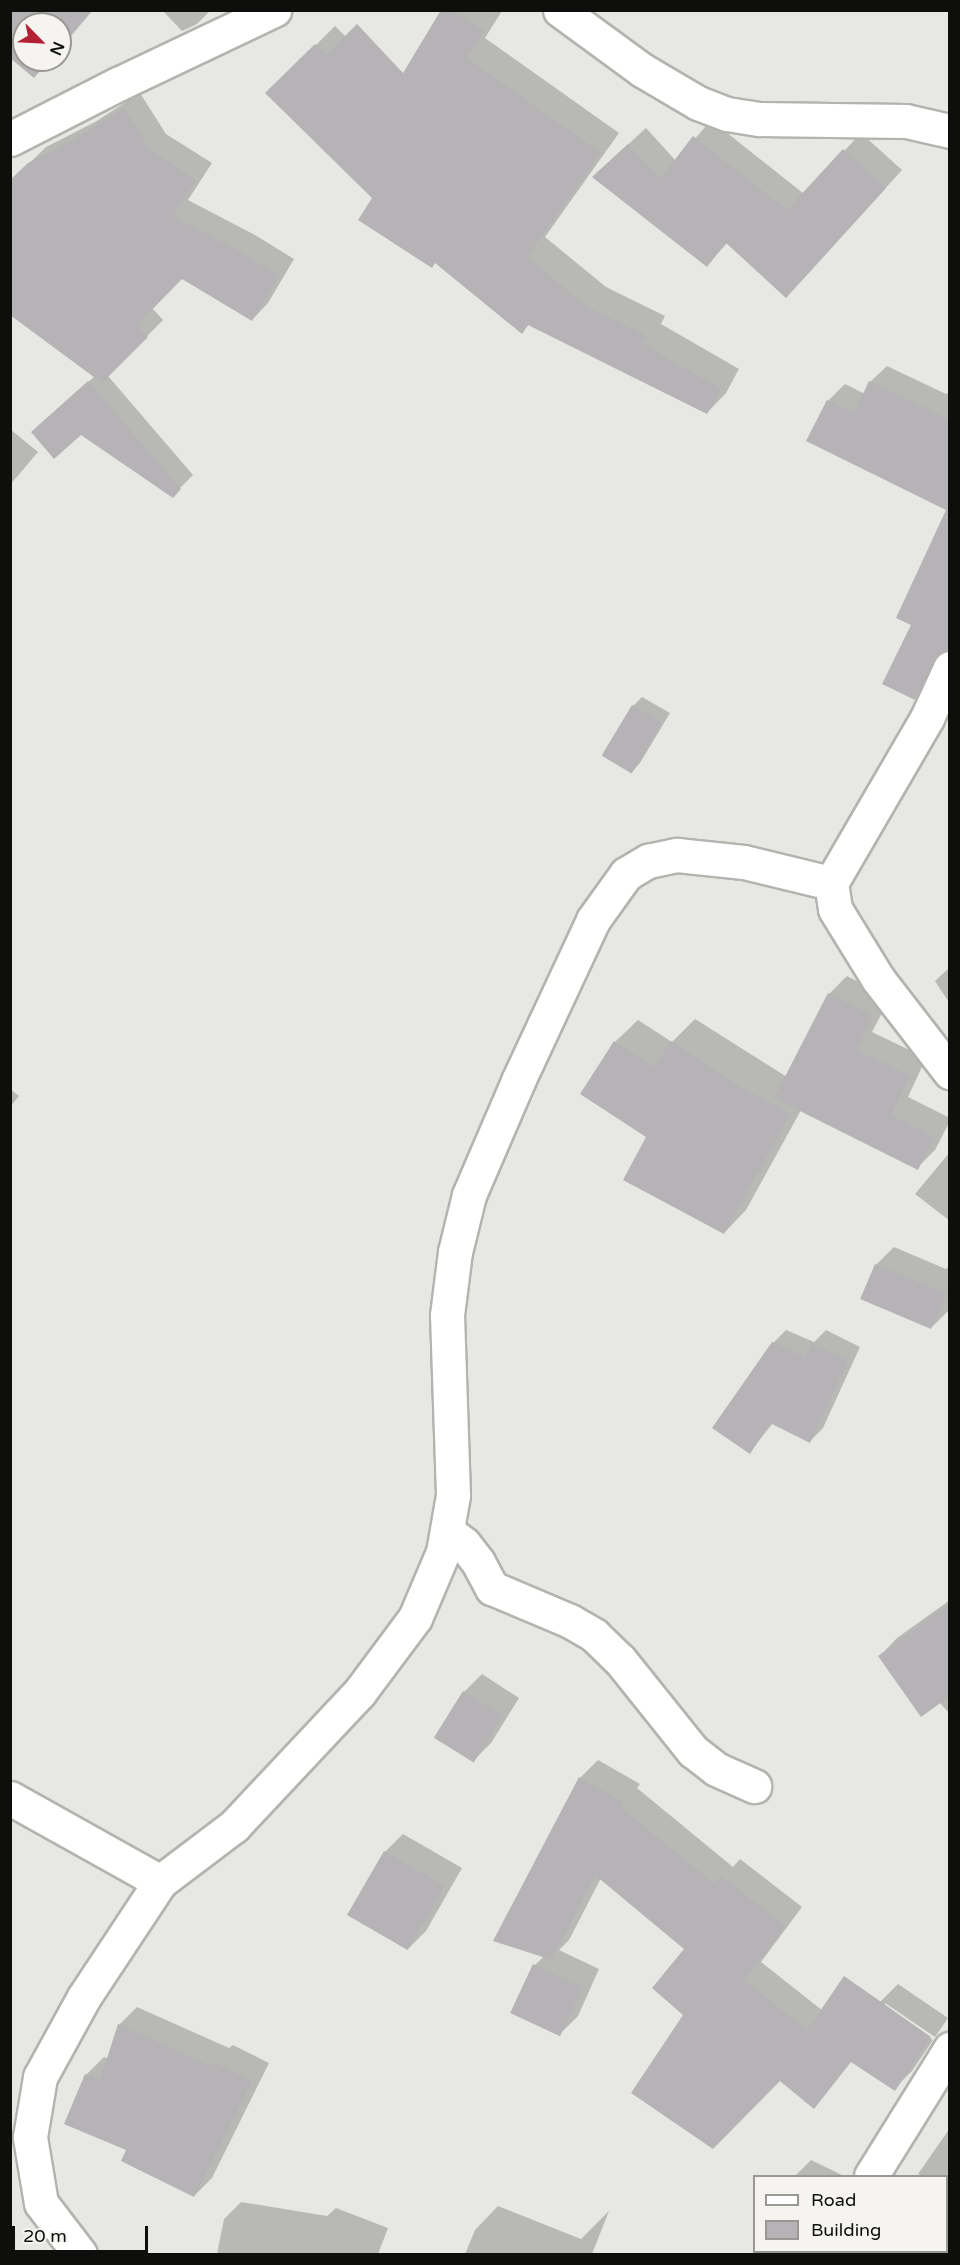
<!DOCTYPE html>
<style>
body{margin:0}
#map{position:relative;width:960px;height:2265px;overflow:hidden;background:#e7e7e3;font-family:"Varela Round",sans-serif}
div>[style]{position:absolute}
.shadow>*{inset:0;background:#0003;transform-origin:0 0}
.building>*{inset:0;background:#b5b3b6;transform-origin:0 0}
.roads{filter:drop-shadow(2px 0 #b4b3af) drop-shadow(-2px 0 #b4b3af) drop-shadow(0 2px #b4b3af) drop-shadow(0 -2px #b4b3af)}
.street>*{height:33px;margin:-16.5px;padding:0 16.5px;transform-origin:16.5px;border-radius:16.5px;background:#fff}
span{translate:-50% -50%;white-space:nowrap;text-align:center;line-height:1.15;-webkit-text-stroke:6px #f5f4f0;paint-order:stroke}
.frame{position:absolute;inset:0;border:12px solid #0e0e0c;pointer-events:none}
.legend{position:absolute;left:753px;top:2175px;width:195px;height:78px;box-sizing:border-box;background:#f5f4f0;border:2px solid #999895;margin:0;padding:8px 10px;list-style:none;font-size:18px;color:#0e0e0c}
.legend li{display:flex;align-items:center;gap:12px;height:30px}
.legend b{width:30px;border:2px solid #999895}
.north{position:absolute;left:12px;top:12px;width:60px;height:60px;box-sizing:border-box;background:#f5f4f0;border:2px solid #999895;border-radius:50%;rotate:114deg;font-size:16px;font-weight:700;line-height:24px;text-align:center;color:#0e0e0c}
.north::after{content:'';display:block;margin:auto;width:21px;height:27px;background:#b32136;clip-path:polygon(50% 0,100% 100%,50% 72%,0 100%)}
.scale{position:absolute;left:12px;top:2226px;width:136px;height:27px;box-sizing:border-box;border:3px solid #0e0e0c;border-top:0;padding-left:8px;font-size:18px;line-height:21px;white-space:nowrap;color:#0e0e0c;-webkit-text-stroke:4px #f5f4f0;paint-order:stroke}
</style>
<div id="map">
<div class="shadow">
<div style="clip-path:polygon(10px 10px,93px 10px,60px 49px,60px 24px,24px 24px,24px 60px,49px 60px,34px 76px,10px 56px)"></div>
<div style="clip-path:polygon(162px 10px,211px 10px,197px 24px,182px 31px)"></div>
<div style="clip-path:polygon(443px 10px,502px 11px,485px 38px,619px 133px,545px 237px,606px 287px,665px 316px,661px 324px,739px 369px,726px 393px,707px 413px,529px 324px,522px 332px,374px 198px,268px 93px,335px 26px,397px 87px)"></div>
<div style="clip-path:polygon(140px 93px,166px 134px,212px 163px,188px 200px,255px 235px,294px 259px,268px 303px,252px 320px,182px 278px,152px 308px,163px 320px,108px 376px,193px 475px,172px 496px,81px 433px,46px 420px,95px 376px,10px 182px,46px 147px,95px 122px)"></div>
<div style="clip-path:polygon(711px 120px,804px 194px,861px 133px,902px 170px,803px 279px,728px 242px,707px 265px,611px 160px,646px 128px,676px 161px)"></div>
<div style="clip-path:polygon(887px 366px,946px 394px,950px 392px,950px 646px,931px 682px,914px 698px,913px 624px,948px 510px,808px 441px,828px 401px,845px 384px,865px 394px,870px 382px)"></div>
<div style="clip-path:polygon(10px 429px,38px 452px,10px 485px)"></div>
<div style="clip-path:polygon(642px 697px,670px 713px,640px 763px,632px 772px,604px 755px,633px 706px)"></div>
<div style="clip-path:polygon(950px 967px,950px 1004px,935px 981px)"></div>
<div style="clip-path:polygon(847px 976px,890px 998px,872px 1032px,926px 1058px,908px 1097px,950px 1118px,950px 1121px,935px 1150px,917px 1168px,801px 1110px,746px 1210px,724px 1233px,648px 1136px,615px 1042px,638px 1020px,672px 1042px,695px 1019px,787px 1077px,829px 994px)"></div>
<div style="clip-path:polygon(10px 1089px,19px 1096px,10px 1107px)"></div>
<div style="clip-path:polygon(950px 1152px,950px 1221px,915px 1194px)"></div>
<div style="clip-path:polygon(894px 1247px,946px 1269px,950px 1265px,950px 1309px,932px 1327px,876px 1265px)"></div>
<div style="clip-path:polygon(786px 1330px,814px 1342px,826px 1330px,860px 1347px,823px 1428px,810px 1441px,773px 1423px,750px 1452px,773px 1343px)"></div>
<div style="clip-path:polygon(950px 1600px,950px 1714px,939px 1702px,880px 1656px,897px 1638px)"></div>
<div style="clip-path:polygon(482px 1674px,519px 1698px,491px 1743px,473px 1761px,435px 1737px,464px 1692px)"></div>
<div style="clip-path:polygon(598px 1760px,640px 1784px,637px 1788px,733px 1867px,740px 1859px,802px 1907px,761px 1962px,837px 2022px,713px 2147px,685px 2014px,686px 1949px,601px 1878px,569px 1940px,559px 1950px,599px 1969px,578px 2016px,560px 2034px,535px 1965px,544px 1956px,580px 1778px)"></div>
<div style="clip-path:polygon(403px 1834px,462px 1868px,426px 1931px,408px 1949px,385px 1852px)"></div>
<div style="clip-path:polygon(898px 1984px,948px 2018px,935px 2037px,885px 2003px,885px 2006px,933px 2040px,912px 2071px,894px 2089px,880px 2002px)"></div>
<div style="clip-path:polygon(137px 2007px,229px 2048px,233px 2045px,269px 2063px,212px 2178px,194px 2196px,128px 2149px,86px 2075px,104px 2057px,108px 2059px,119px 2025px)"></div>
<div style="clip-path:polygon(950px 2128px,950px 2194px,946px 2192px,946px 2176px,923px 2176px,918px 2174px)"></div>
<div style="clip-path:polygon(811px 2160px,844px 2176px,795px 2176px)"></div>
<div style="clip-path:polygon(241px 2202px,327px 2216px,336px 2208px,388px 2228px,378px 2254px,217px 2254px,224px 2219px)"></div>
<div style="clip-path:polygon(498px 2206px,581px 2239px,609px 2211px,592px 2254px,465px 2254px,475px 2230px)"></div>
<div style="left:757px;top:2252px;width:75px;height:3px"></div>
</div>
<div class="building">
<div style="clip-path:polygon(10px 10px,92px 10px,60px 47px,60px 24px,24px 24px,24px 60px,49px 60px,34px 78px,10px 58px)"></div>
<div style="clip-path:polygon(441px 10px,450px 10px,484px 31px,467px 58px,601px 153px,527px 257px,586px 306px,647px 336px,643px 344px,721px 389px,707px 414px,528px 325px,522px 334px,435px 263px,432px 268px,358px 220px,372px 198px,265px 93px,315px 44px,326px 55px,357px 24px,403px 73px)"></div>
<div style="clip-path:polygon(124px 108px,150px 150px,196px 180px,173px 217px,238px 250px,279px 276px,252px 321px,182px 279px,137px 325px,148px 337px,102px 383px,10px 315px,10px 180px,28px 163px,77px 138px)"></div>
<div style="clip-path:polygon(693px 136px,787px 210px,843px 149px,886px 188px,786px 298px,726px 243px,707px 267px,592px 177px,628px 144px,660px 179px)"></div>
<div style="clip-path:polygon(88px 381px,181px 489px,173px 498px,81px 435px,54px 459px,31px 432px)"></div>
<div style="clip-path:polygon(869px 381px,950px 420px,950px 649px,940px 652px,933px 660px,915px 700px,882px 684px,911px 625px,896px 618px,946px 510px,806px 441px,827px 400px,854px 413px)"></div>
<div style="left:632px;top:705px;width:35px;height:59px;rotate:31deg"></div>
<div style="clip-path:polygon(828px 993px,873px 1016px,856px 1050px,910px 1076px,891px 1115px,934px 1137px,918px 1170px,774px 1098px)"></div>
<div style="clip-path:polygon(614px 1041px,654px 1067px,671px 1041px,732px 1082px,790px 1114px,724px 1234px,623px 1180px,646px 1137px,580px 1094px)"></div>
<div style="left:875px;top:1264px;width:77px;height:38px;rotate:23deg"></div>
<div style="clip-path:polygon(772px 1342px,805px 1357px,812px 1343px,848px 1360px,810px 1443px,770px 1423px,750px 1454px,712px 1428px)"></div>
<div style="clip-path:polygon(950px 1603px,950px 1696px,921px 1717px,878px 1656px)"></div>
<div style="left:463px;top:1691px;width:47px;height:55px;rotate:32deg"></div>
<div style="clip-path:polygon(579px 1777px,623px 1802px,620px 1807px,715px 1884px,721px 1876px,786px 1926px,744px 1980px,807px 2030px,844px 1976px,931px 2037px,895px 2091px,851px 2062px,814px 2109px,780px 2081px,713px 2149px,631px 2093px,683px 2015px,652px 1988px,684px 1949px,595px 1875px,552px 1960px,493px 1941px)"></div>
<div style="left:384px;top:1851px;width:70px;height:74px;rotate:30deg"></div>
<div style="left:533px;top:1964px;width:55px;height:54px;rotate:25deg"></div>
<div style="clip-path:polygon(118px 2024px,211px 2066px,214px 2062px,252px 2081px,194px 2197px,121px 2161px,126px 2150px,64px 2124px,85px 2074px,100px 2080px)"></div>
</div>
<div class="roads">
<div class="street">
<div style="left:560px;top:10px;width:102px;rotate:36.2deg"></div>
<div style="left:642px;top:70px;width:65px;rotate:30.5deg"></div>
<div style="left:698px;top:103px;width:31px;rotate:21deg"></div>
<div style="left:727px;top:114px;width:33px;rotate:9deg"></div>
<div style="left:760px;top:119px;width:146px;rotate:0.8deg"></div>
<div style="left:906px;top:121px;width:45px;rotate:12.8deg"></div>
<div style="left:10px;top:139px;width:121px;rotate:-27deg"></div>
<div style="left:118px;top:84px;width:173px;rotate:-25.4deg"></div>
<div style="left:950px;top:668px;width:55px;rotate:114.7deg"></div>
<div style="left:927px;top:718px;width:191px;rotate:120.2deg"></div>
<div style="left:831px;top:883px;width:26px;rotate:81deg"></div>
<div style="left:835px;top:909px;width:82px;rotate:58.4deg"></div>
<div style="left:878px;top:979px;width:118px;rotate:52.3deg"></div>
<div style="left:447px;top:1531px;width:21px;rotate:37deg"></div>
<div style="left:464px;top:1544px;width:23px;rotate:52deg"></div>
<div style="left:478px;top:1562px;width:30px;rotate:62deg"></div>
<div style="left:492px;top:1588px;width:85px;rotate:22.9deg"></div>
<div style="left:570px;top:1621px;width:28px;rotate:30deg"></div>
<div style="left:594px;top:1635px;width:36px;rotate:44deg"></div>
<div style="left:620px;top:1660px;width:117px;rotate:51.3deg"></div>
<div style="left:693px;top:1751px;width:29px;rotate:38deg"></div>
<div style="left:716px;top:1769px;width:42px;rotate:24.1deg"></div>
<div style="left:10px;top:1798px;width:172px;rotate:29.2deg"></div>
<div style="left:871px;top:2176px;width:150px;rotate:-58.1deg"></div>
<div style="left:856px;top:2252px;width:4px;rotate:34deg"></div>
<div style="left:80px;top:2254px;width:64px;rotate:-127.4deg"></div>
<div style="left:41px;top:2203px;width:67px;rotate:-99.5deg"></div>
<div style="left:30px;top:2137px;width:61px;rotate:-80.5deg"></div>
<div style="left:40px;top:2077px;width:91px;rotate:-61.2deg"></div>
<div style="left:84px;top:1997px;width:138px;rotate:-56.5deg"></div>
<div style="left:160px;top:1882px;width:93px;rotate:-37.1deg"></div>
<div style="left:234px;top:1826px;width:183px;rotate:-46.8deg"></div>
<div style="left:359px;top:1693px;width:94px;rotate:-53.3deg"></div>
<div style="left:415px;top:1618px;width:72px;rotate:-67deg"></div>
<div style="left:443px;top:1552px;width:58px;rotate:-80deg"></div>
<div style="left:453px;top:1495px;width:180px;rotate:-91.9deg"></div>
<div style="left:447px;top:1315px;width:64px;rotate:-82.8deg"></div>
<div style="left:455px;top:1252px;width:59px;rotate:-76.2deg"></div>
<div style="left:469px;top:1195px;width:124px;rotate:-66.7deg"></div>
<div style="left:518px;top:1081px;width:178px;rotate:-65deg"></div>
<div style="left:593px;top:920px;width:57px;rotate:-54.3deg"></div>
<div style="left:626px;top:874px;width:26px;rotate:-31deg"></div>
<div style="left:648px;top:861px;width:30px;rotate:-12deg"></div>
<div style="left:677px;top:855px;width:67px;rotate:6deg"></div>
<div style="left:744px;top:862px;width:89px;rotate:13.6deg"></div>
<div style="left:826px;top:2254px;width:3px;rotate:-45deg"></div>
</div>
</div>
<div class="frame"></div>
<ul class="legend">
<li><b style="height:8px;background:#fff"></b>Road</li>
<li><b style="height:16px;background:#b5b3b6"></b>Building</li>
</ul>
<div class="north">N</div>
<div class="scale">20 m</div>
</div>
